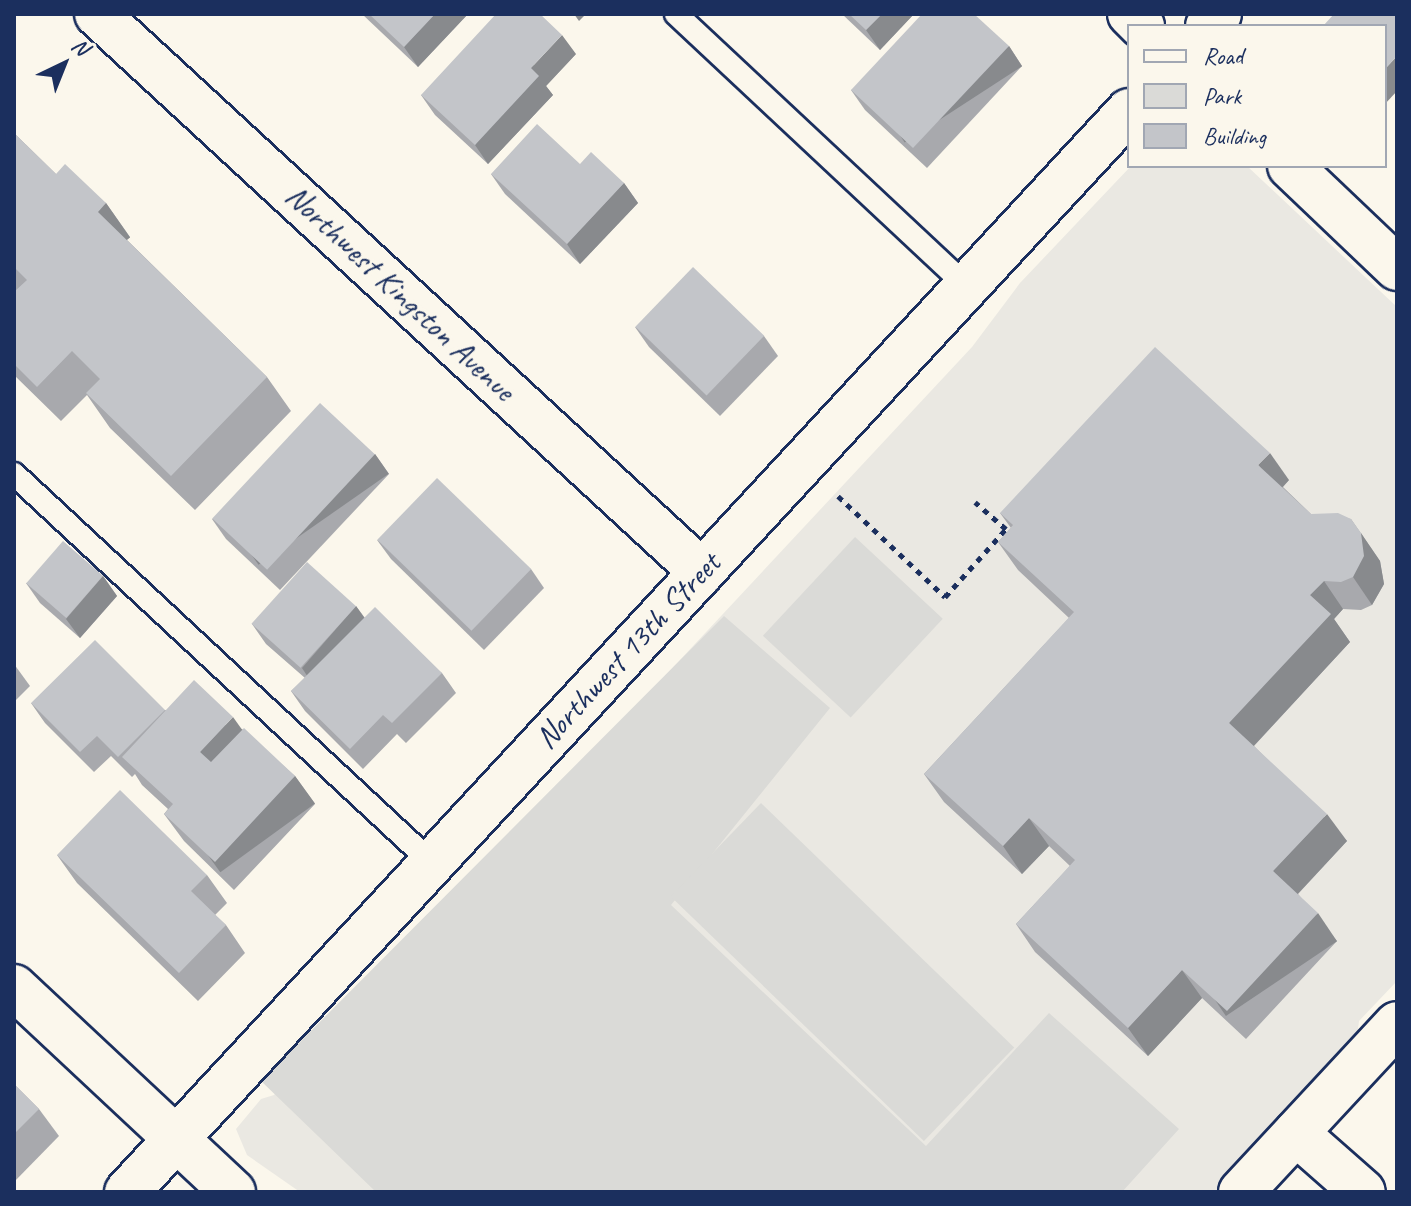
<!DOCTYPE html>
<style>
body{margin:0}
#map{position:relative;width:1411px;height:1206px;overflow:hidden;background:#fbf7ec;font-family:Caveat,sans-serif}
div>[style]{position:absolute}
.built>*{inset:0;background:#eae8e2}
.green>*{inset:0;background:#dadad7;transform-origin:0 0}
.path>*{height:5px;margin-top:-2.5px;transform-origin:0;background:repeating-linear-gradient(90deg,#1b2f5e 0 6px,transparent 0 12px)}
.roads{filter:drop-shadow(2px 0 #1b2f5e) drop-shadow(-2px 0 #1b2f5e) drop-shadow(0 2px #1b2f5e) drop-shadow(0 -2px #1b2f5e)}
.service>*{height:22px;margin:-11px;padding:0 11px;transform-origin:11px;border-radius:11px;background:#fbf7ec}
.minor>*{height:44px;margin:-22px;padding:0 22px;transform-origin:22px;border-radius:22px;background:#fbf7ec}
.wall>*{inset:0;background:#a8a9ad}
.shaded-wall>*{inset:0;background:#888a8d;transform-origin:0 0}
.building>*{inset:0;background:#c3c5c9;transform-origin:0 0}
span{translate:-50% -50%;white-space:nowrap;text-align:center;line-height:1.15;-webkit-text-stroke:7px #fbf7ec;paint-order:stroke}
.street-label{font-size:32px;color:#1b2f5e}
.frame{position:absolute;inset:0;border:16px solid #1b2f5e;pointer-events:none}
.legend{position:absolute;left:1127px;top:24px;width:260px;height:144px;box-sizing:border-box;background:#fbf7ec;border:2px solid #a1a7b3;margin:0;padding:10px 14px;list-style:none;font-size:24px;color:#1b2f5e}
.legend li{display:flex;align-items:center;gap:16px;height:40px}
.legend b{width:40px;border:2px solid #a1a7b3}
.north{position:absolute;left:24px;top:24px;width:80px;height:80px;-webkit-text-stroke:6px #fbf7ec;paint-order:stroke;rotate:43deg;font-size:22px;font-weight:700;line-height:32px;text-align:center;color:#1b2f5e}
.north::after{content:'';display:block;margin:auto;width:28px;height:36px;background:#1b2f5e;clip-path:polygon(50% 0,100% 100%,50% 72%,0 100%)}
</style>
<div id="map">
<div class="built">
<div style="clip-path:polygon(1131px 166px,1247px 166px,1397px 307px,1397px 981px,1359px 1021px,1355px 1052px,1223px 1192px,300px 1192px,247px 1155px,236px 1129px,261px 1099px,274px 1095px,972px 347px,1020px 283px)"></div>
</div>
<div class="green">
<div style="left:855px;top:537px;width:120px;height:135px;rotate:43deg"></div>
<div style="clip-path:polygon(724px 616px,830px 708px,671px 905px,926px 1146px,1049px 1013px,1179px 1129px,1122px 1192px,376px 1192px,261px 1081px)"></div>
<div style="left:761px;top:803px;width:352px;height:130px;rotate:44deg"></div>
</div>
<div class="path">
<div style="left:838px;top:496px;width:147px;rotate:43.3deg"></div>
<div style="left:945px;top:597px;width:91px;rotate:-48.1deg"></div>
<div style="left:1006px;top:529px;width:41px;rotate:-138.9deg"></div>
</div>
<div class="roads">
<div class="service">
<div style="left:676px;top:14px;width:398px;rotate:43.1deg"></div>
<div style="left:14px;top:474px;width:571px;rotate:42.94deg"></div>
</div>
<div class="minor">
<div style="left:97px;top:14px;width:823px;rotate:42.69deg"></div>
<div style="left:1130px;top:14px;width:17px;rotate:45deg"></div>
<div style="left:1208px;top:26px;width:16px;rotate:-47deg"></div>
<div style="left:1290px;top:166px;width:148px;rotate:43.6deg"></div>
<div style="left:14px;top:987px;width:300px;rotate:43.1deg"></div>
<div style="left:1296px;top:1133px;width:89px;rotate:41.4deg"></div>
<div style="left:127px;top:1192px;width:1474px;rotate:-47.17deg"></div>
<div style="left:1241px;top:1192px;width:229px;rotate:-47.1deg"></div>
</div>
</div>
<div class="wall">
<div style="clip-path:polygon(362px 14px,468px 14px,418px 67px)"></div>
<div style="clip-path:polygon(842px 14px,914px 14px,880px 50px)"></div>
<div style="clip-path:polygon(1009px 46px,1022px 66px,927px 168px,865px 110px,851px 90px)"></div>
<div style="clip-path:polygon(576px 54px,546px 86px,553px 95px,488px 164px,435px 115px,421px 95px)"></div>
<div style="clip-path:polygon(14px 133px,56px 174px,106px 203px,130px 237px,127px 240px,267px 377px,291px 411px,195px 510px,110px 428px,87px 395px,61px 421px,14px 375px)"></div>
<div style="clip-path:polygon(580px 164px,624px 183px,638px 203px,580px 264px,505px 194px,491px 174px)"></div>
<div style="clip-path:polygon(635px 327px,764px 336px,778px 356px,720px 416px,649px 347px)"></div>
<div style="clip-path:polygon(375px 454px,389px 474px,280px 590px,226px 539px,212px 519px)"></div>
<div style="clip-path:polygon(1289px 480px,1283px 487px,1311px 514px,1351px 519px,1380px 561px,1384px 584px,1372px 605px,1361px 610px,1343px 609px,1334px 619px,1350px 642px,1254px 746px,1347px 841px,1298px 894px,1337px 941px,1246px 1039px,1202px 998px,1148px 1056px,1035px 952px,1016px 924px,1070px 866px,1049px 846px,1022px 874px,944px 802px,924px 774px,1069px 618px,1018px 570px,998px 542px,1011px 528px,1000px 513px)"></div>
<div style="clip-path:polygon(377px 540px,531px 569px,544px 588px,484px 650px,391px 559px)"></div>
<div style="clip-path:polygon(103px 576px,117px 596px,80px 638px,40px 603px,26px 583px)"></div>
<div style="clip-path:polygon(356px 606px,365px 618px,442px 673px,456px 693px,406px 743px,397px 734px,363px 769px,305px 711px,291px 691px,305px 678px,266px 644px,252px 624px)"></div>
<div style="clip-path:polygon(14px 664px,30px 686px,14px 702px)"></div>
<div style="clip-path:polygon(31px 703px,165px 710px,242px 729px,295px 776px,315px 804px,234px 890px,184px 841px,164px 814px,168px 809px,142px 785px,135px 774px,132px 777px,111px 756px,94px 772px,45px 723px)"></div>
<div style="clip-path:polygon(57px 855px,207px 875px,227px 903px,215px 915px,226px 925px,245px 953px,198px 1001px,77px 883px)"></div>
<div style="clip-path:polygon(14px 1084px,39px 1109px,59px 1136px,14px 1182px)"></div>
</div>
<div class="shaded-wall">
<div style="clip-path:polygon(435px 14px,468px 14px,418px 67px,404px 47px)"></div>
<div style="clip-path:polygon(574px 14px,586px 14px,579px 21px)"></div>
<div style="clip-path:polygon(882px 14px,914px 14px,880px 50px,866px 30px)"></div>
<div style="clip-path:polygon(562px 35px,576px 54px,546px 86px,553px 95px,488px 164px,475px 145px,531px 68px)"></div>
<div style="left:1009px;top:46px;width:24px;height:140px;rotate:57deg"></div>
<div style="clip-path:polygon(1397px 56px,1397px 91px,1385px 104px,1385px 69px)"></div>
<div style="clip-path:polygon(624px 183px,638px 203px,580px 264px,567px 244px)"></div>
<div style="left:106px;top:203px;width:42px;height:12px;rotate:55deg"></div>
<div style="clip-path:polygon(1270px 453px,1289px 480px,1278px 492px,1258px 465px)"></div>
<div style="left:375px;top:454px;width:24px;height:159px;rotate:55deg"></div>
<div style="clip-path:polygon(1361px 533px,1380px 561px,1384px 584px,1372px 605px,1353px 577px)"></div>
<div style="clip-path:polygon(103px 576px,117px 596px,80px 638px,66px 619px)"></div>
<div style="clip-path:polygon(1324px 581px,1343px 609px,1334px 619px,1350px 642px,1249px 751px,1229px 723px,1310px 595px)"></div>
<div style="clip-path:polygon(356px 606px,370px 626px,315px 688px,302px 668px)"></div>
<div style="clip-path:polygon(233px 717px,253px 745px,220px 780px,200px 752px)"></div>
<div style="left:295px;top:776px;width:34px;height:117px;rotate:54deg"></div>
<div style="clip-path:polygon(1327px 814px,1347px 841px,1293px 899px,1273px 871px)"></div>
<div style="clip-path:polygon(1029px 818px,1049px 846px,1022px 874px,1003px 846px)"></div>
<div style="left:1318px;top:913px;width:34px;height:134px;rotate:56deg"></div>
<div style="clip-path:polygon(1182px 970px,1202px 998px,1148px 1056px,1128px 1028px)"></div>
</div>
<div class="building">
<div style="clip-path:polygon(369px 14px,435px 14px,404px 47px)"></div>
<div style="clip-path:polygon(496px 14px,540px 14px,562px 35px,531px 68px,539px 76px,475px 145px,421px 95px)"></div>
<div style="clip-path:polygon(849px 14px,882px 14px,866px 30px)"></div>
<div style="clip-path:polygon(922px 14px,974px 14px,1009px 46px,913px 148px,851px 90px)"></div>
<div style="clip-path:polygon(1334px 14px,1397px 14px,1397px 56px,1385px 69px,1385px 26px,1323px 26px)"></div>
<div style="clip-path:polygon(537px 124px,580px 164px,591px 152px,624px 183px,567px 244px,491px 174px)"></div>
<div style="clip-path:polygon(14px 133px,56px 174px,65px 164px,106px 203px,98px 212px,267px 377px,171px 476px,86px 393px,100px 379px,72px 351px,37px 387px,14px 364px,14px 292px,27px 280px,14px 267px)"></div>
<div style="left:693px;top:267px;width:99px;height:83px;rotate:44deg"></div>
<div style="clip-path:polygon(1155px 347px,1270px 453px,1258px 465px,1311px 514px,1338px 513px,1351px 519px,1361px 533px,1364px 556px,1353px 577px,1341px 582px,1324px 581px,1310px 595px,1331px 614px,1229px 723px,1327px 814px,1273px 871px,1318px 913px,1227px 1011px,1182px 970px,1128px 1028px,1016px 924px,1075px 860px,1029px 818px,1003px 846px,924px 774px,1074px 612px,998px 542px,1013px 525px,1000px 513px)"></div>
<div style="left:320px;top:403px;width:75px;height:158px;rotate:43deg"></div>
<div style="left:437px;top:478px;width:131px;height:86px;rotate:44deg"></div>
<div style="left:63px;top:541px;width:53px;height:56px;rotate:41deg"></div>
<div style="left:307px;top:562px;width:66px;height:83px;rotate:42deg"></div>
<div style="clip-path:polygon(375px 607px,442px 673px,392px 723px,383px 715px,350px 749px,291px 691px)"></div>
<div style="clip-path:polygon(95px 640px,165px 710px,118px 757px,97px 736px,80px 752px,31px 703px)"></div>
<div style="clip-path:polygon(194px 680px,233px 717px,200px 752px,211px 762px,244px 728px,295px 776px,215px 862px,164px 814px,173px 804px,122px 757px)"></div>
<div style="clip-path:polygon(120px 790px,207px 875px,191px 891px,226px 925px,179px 973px,57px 855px)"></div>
<div style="clip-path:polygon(14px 1084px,39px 1109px,14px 1134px)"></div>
</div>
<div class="street-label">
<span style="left:400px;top:293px;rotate:43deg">Northwest Kingston Avenue</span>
<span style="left:628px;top:651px;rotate:-47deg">Northwest 13th Street</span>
</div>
<div class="frame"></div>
<ul class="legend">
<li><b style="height:10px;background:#fbf7ec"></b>Road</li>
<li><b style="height:22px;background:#dadad7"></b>Park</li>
<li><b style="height:22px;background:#c3c5c9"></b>Building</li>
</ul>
<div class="north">N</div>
</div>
